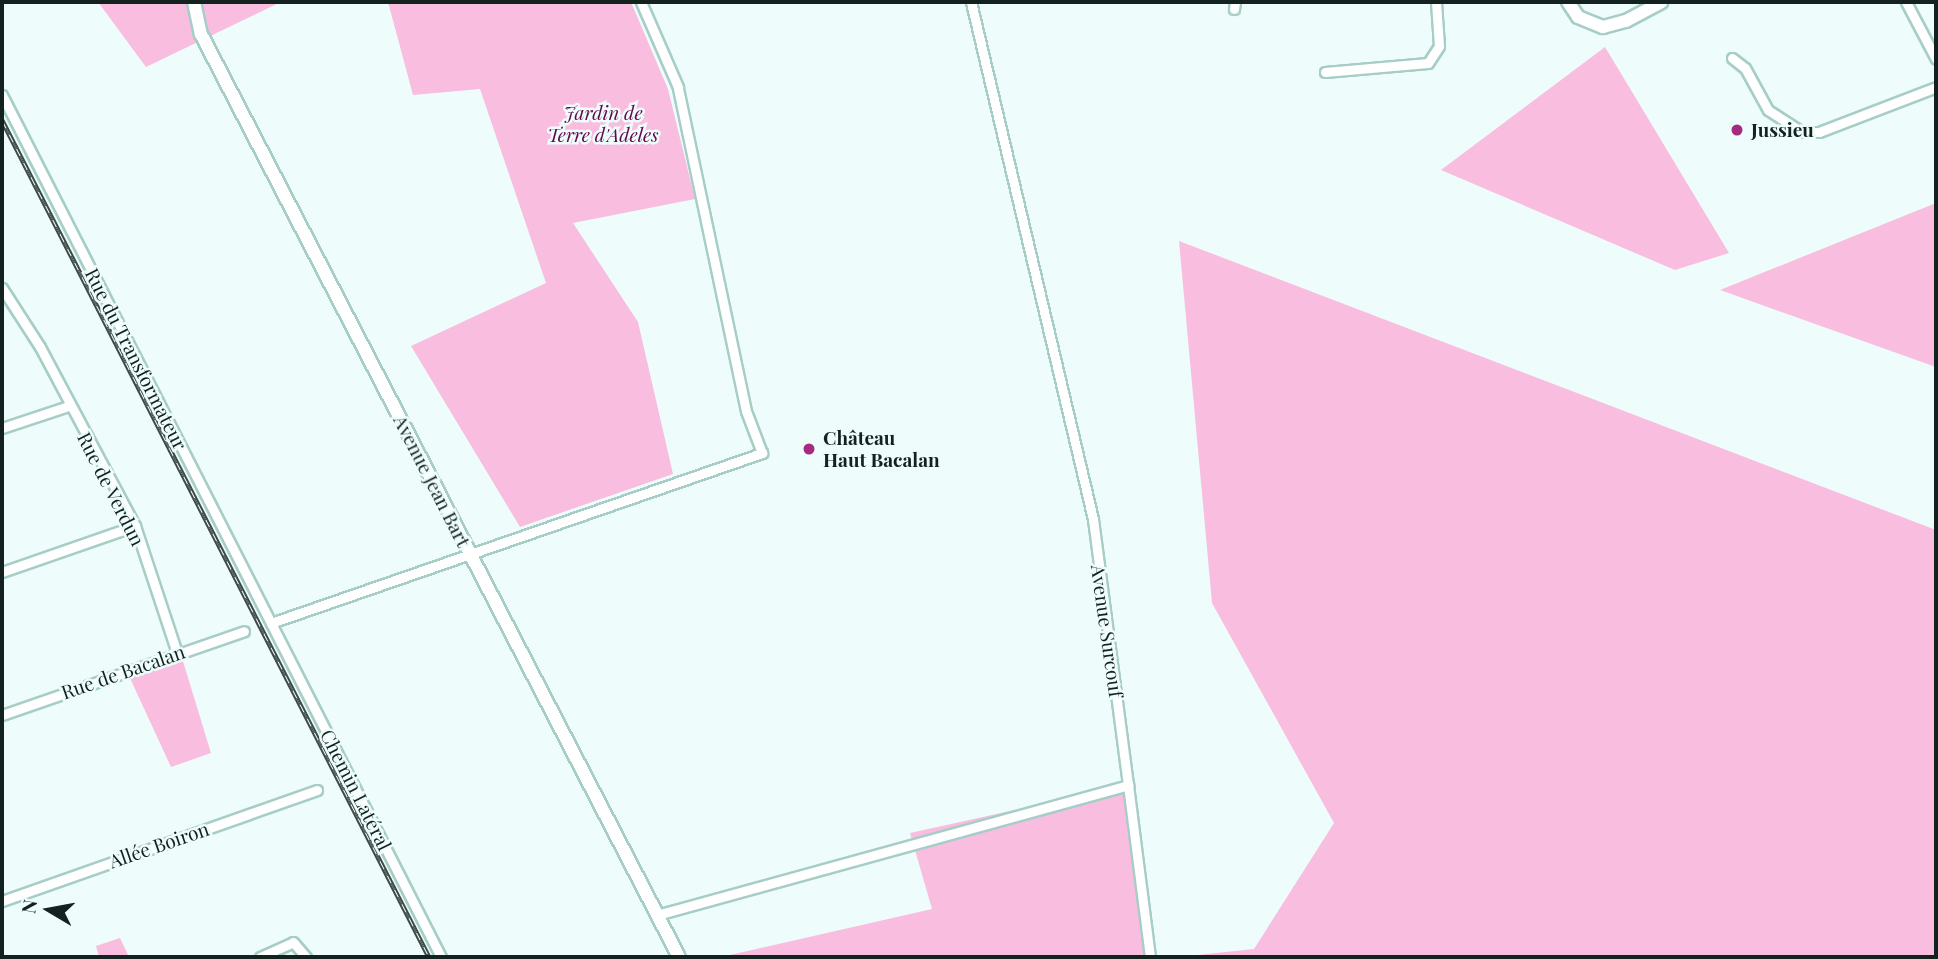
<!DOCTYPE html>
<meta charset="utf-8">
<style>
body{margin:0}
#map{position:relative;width:1938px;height:959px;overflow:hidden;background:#eefdfb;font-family:"Playfair Display",serif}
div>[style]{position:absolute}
.green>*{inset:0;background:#f9bde0}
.roads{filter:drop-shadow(2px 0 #a7cdc7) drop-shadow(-2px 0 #a7cdc7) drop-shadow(0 2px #a7cdc7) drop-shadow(0 -2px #a7cdc7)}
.street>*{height:9px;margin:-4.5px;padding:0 4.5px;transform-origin:4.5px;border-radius:4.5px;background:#fff}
.secondary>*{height:12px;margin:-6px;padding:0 6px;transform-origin:6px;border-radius:6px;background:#fff}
.rail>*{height:5px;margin-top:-2.5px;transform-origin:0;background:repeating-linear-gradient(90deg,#eefdfb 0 8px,#3c4a48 0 16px);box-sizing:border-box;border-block:2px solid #3c4a48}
.dots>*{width:19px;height:19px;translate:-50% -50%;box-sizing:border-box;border:4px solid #eefdfb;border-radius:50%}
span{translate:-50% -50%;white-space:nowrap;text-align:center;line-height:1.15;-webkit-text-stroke:5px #eefdfb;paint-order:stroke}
.park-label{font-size:19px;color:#65054c;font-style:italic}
.poi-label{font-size:19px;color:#13211f;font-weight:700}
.left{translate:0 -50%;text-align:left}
.street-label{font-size:19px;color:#13211f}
.frame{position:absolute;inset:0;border:4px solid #13211f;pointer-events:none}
.north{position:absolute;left:14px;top:875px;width:70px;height:70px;-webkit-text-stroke:5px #eefdfb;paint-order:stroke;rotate:280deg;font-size:19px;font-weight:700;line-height:28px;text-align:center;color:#13211f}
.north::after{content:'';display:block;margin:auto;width:24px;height:32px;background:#13211f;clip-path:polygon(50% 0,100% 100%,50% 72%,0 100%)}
</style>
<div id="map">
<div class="green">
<div style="clip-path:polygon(98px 2px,281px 2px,146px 67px)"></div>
<div style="clip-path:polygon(388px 2px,631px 2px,668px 89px,695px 199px,573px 223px,638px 322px,673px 474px,520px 527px,411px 346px,546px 283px,480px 89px,413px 95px)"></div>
<div style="clip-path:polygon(1605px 47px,1729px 253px,1675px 270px,1441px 170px)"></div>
<div style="clip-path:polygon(1936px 203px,1936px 367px,1720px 290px)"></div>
<div style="clip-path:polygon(1179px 241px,1936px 530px,1936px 957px,1178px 957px,1254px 949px,1334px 823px,1212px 603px)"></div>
<div style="clip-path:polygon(182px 658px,211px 753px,171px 767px,129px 676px)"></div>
<div style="clip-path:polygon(1128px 785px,1150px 957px,721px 957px,932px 909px,910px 833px)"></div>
<div style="clip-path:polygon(120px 938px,129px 957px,99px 957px,96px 946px)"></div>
</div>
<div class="roads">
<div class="street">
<div style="left:1906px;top:2px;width:64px;rotate:62.2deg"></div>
<div style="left:1234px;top:9px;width:7px;rotate:-82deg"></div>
<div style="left:1732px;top:58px;width:16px;rotate:38deg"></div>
<div style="left:1745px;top:68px;width:48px;rotate:61.3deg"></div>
<div style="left:1768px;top:110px;width:40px;rotate:32.9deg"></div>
<div style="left:1802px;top:132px;width:17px"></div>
<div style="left:1819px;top:132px;width:125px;rotate:-21deg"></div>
<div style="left:1325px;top:72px;width:103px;rotate:-5deg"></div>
<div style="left:1428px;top:63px;width:20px;rotate:-57deg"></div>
<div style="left:1439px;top:46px;width:44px;rotate:-93.9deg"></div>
<div style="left:2px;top:95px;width:967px;rotate:63.01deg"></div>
<div style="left:2px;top:288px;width:70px;rotate:57.2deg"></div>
<div style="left:40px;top:347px;width:203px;rotate:62deg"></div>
<div style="left:135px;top:526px;width:134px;rotate:71.7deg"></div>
<div style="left:2px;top:428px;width:70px;rotate:-18.4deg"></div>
<div style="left:2px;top:572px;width:141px;rotate:-19.1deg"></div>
<div style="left:271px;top:623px;width:520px;rotate:-19.1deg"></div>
<div style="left:762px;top:453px;width:45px;rotate:-110.9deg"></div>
<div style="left:746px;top:411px;width:331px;rotate:-101.9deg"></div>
<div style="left:678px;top:87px;width:93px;rotate:-113.5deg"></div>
<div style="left:2px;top:715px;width:256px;rotate:-19.1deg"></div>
<div style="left:1128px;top:785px;width:173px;rotate:82.7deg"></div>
<div style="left:2px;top:901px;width:334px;rotate:-19.4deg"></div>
<div style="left:657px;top:915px;width:489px;rotate:-15.4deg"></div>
<div style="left:1128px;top:785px;width:268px;rotate:-97.5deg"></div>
<div style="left:1093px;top:519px;width:531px;rotate:-103.28deg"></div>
<div style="left:260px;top:957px;width:36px;rotate:-24deg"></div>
<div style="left:293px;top:942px;width:20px;rotate:49deg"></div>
</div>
<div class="secondary">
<div style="left:194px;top:2px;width:33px;rotate:78deg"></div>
<div style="left:201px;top:34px;width:1039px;rotate:62.62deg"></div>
<div style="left:1568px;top:2px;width:18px;rotate:56deg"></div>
<div style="left:1578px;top:17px;width:27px;rotate:22deg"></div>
<div style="left:1603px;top:27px;width:24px;rotate:-15deg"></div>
<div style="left:1626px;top:21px;width:40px;rotate:-28deg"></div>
</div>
</div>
<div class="rail">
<div style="left:2px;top:120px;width:940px;rotate:62.97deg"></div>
</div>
<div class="dots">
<div style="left:1737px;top:130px;background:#a52b80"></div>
<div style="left:809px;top:449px;background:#a52b80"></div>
</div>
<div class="park-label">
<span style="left:603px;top:124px">Jardin de<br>Terre d'Adeles</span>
</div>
<div class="poi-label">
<span class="left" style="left:1751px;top:130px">Jussieu</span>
<span class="left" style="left:823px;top:449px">Château<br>Haut Bacalan</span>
</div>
<div class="street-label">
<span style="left:136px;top:359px;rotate:63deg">Rue du Transformateur</span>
<span style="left:432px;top:481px;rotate:63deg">Avenue Jean Bart</span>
<span style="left:111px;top:489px;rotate:63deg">Rue de Verdun</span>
<span style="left:1107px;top:631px;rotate:82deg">Avenue Surcouf</span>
<span style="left:123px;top:672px;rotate:-19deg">Rue de Bacalan</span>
<span style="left:356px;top:790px;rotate:63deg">Chemin Latéral</span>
<span style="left:159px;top:845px;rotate:-19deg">Allée Boiron</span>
</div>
<div class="frame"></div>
<div class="north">N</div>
</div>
